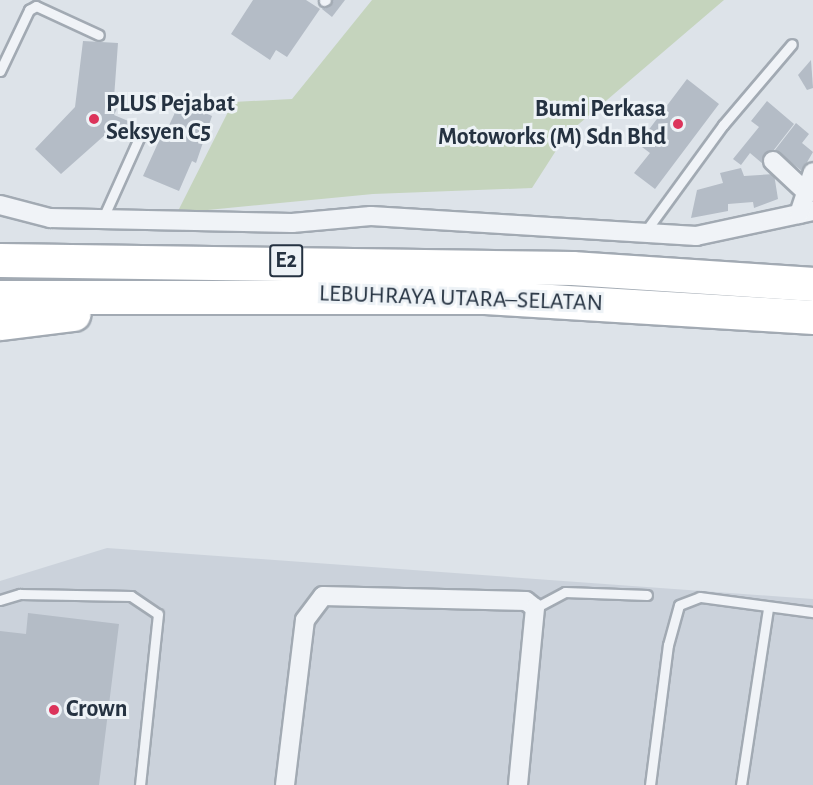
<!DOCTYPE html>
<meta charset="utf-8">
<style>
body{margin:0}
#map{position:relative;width:813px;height:785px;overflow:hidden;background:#dde3e9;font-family:"Alegreya Sans",sans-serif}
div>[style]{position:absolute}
.built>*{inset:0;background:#cbd2db}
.green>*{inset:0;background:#c5d4bd}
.building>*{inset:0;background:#b4bcc6}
.roads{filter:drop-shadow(2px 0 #a2aab3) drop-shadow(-2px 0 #a2aab3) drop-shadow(0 2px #a2aab3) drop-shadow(0 -2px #a2aab3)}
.service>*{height:9px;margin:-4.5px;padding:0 4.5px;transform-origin:4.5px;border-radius:4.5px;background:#f0f3f7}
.minor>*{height:18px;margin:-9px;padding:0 9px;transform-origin:9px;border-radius:9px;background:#f0f3f7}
.motorway>*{height:33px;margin:-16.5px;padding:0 16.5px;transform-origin:16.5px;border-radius:16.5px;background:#fff}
.dots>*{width:16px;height:16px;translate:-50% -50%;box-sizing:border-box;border:3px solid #edf2f6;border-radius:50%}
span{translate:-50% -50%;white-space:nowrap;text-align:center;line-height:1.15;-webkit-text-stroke:6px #edf2f6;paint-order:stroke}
.shield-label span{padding:2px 4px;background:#edf2f6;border:2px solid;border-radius:4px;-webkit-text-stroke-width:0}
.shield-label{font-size:22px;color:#253241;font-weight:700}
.poi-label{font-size:24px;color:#253241;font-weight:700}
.left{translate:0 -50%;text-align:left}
.right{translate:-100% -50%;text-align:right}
.street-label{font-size:24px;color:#253241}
</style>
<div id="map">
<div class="built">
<div style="clip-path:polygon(107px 548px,813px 599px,813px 785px,0 785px,0 581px)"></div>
</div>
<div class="green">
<div style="clip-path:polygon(372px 0,724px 0,566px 135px,532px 188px,373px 194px,177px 213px,233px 102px,292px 99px)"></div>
</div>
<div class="building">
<div style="clip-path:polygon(253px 0,306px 0,320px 9px,287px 57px,276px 50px,270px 60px,231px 34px)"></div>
<div style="clip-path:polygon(328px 0,345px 0,332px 17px,322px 9px)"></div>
<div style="clip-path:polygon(83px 41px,118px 43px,114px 98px,121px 100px,114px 115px,164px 136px,180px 102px,212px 116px,196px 163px,192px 161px,179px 191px,143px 176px,158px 143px,111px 122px,106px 134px,61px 174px,35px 149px,75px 107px)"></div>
<div style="clip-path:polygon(811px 60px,813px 88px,807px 90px,798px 75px)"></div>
<div style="clip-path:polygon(687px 79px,719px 104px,655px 189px,634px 173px,650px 153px,638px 144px)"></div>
<div style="clip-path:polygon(767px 101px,794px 124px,763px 164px,750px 153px,741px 165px,733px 159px,759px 127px,751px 121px)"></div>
<div style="clip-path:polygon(796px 123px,809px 134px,802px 143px,813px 152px,802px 171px,775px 150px)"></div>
<div style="clip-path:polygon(741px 168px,744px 176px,774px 174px,778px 199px,754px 208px,753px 202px,728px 204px,728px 211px,691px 218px,697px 190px,723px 183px,720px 173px)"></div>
<div style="clip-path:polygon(28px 613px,119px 624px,99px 785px,0 785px,0 631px,26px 634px)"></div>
</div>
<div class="roads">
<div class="service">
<div style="left:324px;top:1px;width:2px;rotate:-27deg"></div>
<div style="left:0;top:71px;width:68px;rotate:-64.6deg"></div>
<div style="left:29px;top:10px;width:8px;rotate:-30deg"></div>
<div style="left:36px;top:6px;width:69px;rotate:24.7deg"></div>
<div style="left:103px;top:218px;width:88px;rotate:-65.8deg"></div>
<div style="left:645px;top:232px;width:132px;rotate:-53.9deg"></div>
<div style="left:723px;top:125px;width:106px;rotate:-49.6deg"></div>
<div style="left:0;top:600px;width:21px;rotate:-17deg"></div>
<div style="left:20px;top:594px;width:111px;rotate:1deg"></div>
<div style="left:131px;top:596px;width:32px;rotate:34deg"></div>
<div style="left:158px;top:614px;width:172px;rotate:96deg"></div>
<div style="left:535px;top:608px;width:34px;rotate:-28deg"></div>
<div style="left:565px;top:592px;width:82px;rotate:2.1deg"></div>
<div style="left:650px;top:785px;width:141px;rotate:-82.7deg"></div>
<div style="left:668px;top:645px;width:41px;rotate:-74.6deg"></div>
<div style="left:679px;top:605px;width:22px;rotate:-21deg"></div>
<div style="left:700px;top:597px;width:114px;rotate:7.6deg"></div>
<div style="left:741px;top:785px;width:179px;rotate:-81.3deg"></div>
</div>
<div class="minor">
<div style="left:773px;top:161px;width:42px;rotate:43.1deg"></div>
<div style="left:0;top:205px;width:52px;rotate:14.6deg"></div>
<div style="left:50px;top:218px;width:242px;rotate:1.2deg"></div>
<div style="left:292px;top:223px;width:79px;rotate:-5.1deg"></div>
<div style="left:371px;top:216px;width:326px;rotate:3.5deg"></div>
<div style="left:696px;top:236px;width:120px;rotate:-12.1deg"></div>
<div style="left:799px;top:214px;width:44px;rotate:-71.6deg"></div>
<div style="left:285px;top:785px;width:166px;rotate:-83.1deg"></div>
<div style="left:305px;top:620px;width:30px;rotate:-53deg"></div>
<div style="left:323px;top:596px;width:203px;rotate:1.4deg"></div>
<div style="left:526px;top:601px;width:11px;rotate:38deg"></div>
<div style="left:535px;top:608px;width:178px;rotate:95.5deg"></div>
</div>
<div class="motorway">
<div style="left:0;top:260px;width:572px;rotate:0.8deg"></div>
<div style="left:572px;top:268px;width:242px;rotate:3.8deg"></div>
<div style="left:0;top:297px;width:485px"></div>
<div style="left:485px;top:297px;width:329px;rotate:3.5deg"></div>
<div style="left:0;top:323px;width:74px;rotate:-7deg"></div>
</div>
</div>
<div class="dots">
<div style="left:94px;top:119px;background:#dc345b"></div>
<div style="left:678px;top:124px;background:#dc345b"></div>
<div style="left:54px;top:710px;background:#dc345b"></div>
</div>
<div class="shield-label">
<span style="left:286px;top:261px">E2</span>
</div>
<div class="poi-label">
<span class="left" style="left:106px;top:119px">PLUS Pejabat<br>Seksyen C5</span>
<span class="right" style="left:666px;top:124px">Bumi Perkasa<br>Motoworks (M) Sdn Bhd</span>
<span class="left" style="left:66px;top:710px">Crown</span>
</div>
<div class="street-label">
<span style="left:461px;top:299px;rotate:2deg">LEBUHRAYA UTARA–SELATAN</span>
</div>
</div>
